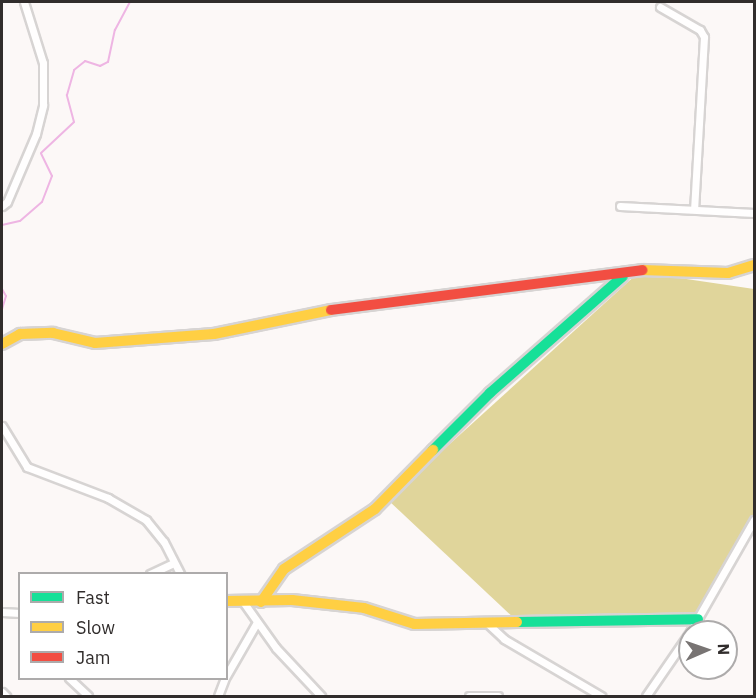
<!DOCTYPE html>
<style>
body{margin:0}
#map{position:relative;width:756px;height:698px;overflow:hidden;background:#fcf8f7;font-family:"IBM Plex Sans",sans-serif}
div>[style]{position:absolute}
.forest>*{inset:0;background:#e0d59b}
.stream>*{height:2px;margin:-1px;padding:0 1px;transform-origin:1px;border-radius:1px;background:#eeb5e3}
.roads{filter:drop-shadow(2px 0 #d7d4d3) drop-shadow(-2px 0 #d7d4d3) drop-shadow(0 2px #d7d4d3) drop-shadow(0 -2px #d7d4d3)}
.street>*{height:7px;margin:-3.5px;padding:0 3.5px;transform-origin:3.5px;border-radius:3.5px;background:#fffefe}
.fast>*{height:10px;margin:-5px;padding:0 5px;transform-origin:5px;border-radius:5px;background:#16e098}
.slow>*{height:10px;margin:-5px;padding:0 5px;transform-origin:5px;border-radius:5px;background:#ffcf43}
.jam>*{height:10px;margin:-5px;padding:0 5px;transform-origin:5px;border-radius:5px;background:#f24e42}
span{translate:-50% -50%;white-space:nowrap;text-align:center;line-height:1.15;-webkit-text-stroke:4.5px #fff;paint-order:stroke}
.frame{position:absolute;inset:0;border:3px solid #312d2c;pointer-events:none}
.legend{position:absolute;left:18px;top:572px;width:210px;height:108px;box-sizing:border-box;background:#fff;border:2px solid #adabab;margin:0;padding:8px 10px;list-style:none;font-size:18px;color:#312d2c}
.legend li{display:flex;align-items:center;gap:12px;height:30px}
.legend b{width:30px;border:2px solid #adabab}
.north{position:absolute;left:678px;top:620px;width:60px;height:60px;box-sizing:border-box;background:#fff;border:2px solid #adabab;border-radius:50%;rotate:88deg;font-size:16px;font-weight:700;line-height:24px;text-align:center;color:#312d2c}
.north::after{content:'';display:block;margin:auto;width:21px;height:27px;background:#787473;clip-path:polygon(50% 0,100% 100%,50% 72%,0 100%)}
</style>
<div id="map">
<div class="forest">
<div style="clip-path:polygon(639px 272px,754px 289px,754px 518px,699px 617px,518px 622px,388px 500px)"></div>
</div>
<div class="stream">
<div style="left:2px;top:225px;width:18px;rotate:-13deg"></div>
<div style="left:20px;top:221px;width:29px;rotate:-41deg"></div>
<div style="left:42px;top:202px;width:28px;rotate:-69deg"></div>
<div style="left:52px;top:176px;width:25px;rotate:-116deg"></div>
<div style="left:41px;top:153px;width:45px;rotate:-43.2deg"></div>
<div style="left:74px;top:122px;width:28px;rotate:-105deg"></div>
<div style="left:67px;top:95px;width:26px;rotate:-74deg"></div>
<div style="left:74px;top:70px;width:14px;rotate:-39deg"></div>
<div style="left:85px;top:61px;width:16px;rotate:18deg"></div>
<div style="left:100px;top:66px;width:9px;rotate:-27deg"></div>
<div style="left:108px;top:62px;width:33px;rotate:-78deg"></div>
<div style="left:115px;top:30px;width:32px;rotate:-62deg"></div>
<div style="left:2px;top:289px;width:8px;rotate:60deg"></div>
<div style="left:6px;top:296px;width:14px;rotate:107deg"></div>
</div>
<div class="roads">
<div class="street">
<div style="left:660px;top:7px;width:46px;rotate:29.9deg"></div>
<div style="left:700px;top:30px;width:8px;rotate:60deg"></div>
<div style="left:704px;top:37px;width:171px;rotate:93.3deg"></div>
<div style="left:2px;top:206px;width:6px;rotate:-39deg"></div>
<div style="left:7px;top:202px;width:74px;rotate:-66.9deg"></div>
<div style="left:36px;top:134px;width:30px;rotate:-76deg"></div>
<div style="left:43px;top:105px;width:42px;rotate:-90deg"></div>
<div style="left:43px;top:63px;width:64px;rotate:-107.3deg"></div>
<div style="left:620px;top:206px;width:134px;rotate:3deg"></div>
<div style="left:2px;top:426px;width:48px;rotate:58.6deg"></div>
<div style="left:27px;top:467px;width:87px;rotate:20.9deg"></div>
<div style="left:108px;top:498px;width:44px;rotate:30.1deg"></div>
<div style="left:146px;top:520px;width:28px;rotate:51deg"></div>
<div style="left:164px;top:542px;width:36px;rotate:63deg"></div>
<div style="left:150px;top:574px;width:26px;rotate:-25deg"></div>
<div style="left:244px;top:603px;width:55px;rotate:54.6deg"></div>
<div style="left:276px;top:648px;width:66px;rotate:46.8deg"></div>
<div style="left:2px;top:612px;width:18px;rotate:3deg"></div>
<div style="left:486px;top:622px;width:25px;rotate:43deg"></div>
<div style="left:504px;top:639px;width:113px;rotate:30.4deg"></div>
<div style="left:690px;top:632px;width:129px;rotate:-60.3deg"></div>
<div style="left:226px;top:676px;width:62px;rotate:-60.1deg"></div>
<div style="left:69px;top:678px;width:26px;rotate:43deg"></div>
<div style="left:2px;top:692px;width:6px;rotate:45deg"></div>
<div style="left:218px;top:696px;width:19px;rotate:-69deg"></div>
<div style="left:469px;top:696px;width:29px"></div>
<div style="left:646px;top:696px;width:78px;rotate:-55.5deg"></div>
</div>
<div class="fast">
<div style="left:433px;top:450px;width:81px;rotate:-45deg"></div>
<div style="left:490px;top:393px;width:177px;rotate:-41.3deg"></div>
<div style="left:517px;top:622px;width:181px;rotate:-0.9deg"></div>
</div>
<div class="slow">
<div style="left:642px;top:270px;width:86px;rotate:2deg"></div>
<div style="left:728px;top:273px;width:27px;rotate:-17deg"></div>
<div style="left:2px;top:344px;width:21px;rotate:-29deg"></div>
<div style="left:20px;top:334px;width:33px;rotate:-2deg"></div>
<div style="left:53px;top:333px;width:43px;rotate:13.4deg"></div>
<div style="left:95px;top:343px;width:119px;rotate:-4.3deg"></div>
<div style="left:214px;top:334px;width:119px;rotate:-11.6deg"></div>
<div style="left:226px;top:601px;width:66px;rotate:-0.9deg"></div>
<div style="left:292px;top:600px;width:72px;rotate:6.3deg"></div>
<div style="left:364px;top:608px;width:52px;rotate:17.7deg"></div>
<div style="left:414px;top:624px;width:103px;rotate:-1.1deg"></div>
<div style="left:261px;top:602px;width:40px;rotate:-55.1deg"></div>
<div style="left:284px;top:569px;width:109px;rotate:-33.4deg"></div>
<div style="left:375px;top:509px;width:83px;rotate:-45.5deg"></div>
</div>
<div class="jam">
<div style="left:331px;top:310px;width:314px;rotate:-7.3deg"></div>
</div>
</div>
<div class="frame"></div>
<ul class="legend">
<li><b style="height:8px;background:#16e098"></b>Fast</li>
<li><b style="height:8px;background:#ffcf43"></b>Slow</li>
<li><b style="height:8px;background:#f24e42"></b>Jam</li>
</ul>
<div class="north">N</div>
</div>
